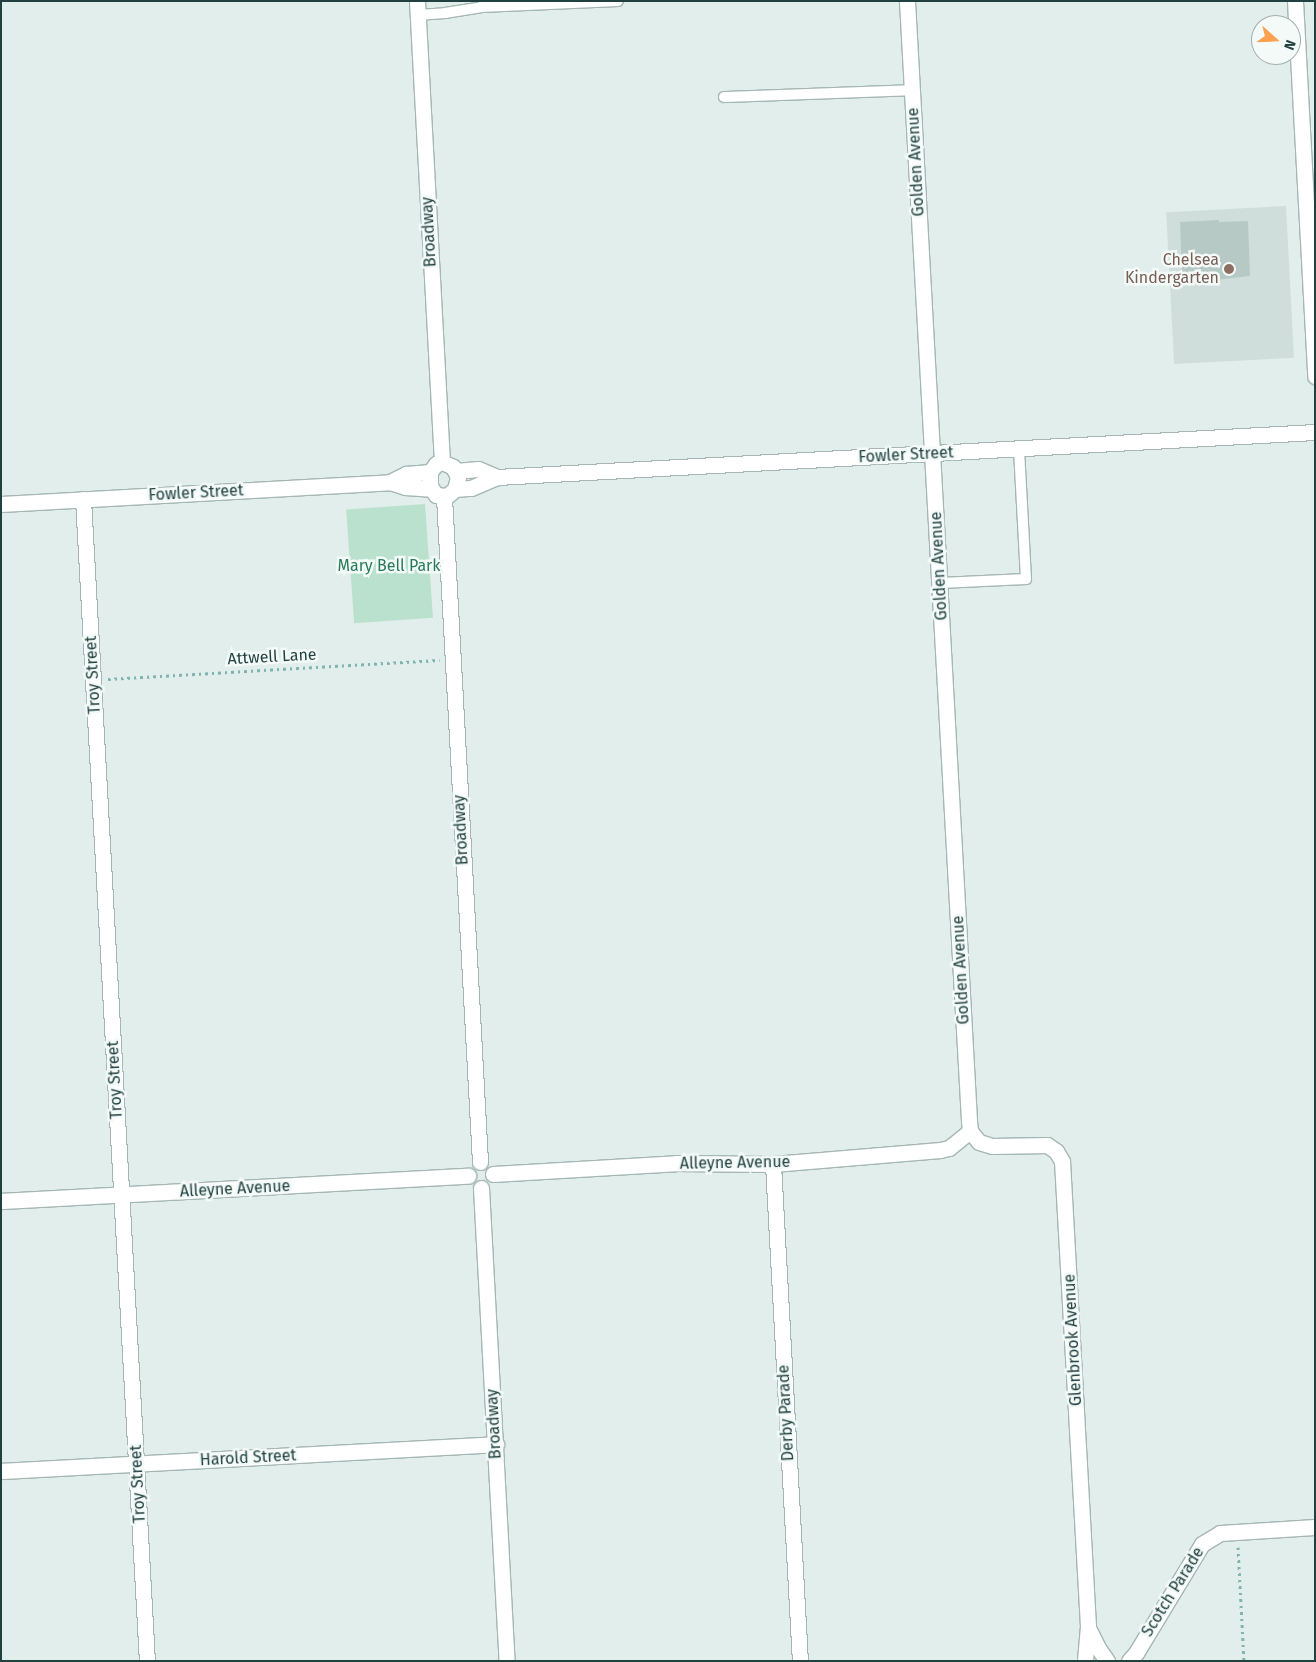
<!DOCTYPE html>
<style>
body{margin:0}
#map{position:relative;width:1316px;height:1662px;overflow:hidden;background:#e2eeeb;font-family:"Fira Sans",sans-serif}
div>[style]{position:absolute}
.built>*{inset:0;background:#d0dedb;transform-origin:0 0}
.green>*{inset:0;background:#bae1cd;transform-origin:0 0}
.building>*{inset:0;background:#b7c9c5}
.path>*{height:3px;margin-top:-1.5px;transform-origin:0;background:repeating-linear-gradient(90deg,#80b4b0 0 2.5px,transparent 0 6.5px)}
.roads{filter:drop-shadow(1px 0 #a4b7b4) drop-shadow(-1px 0 #a4b7b4) drop-shadow(0 1px #a4b7b4) drop-shadow(0 -1px #a4b7b4)}
.service>*{height:10px;margin:-5px;padding:0 5px;transform-origin:5px;border-radius:5px;background:#fff}
.minor>*{height:15px;margin:-7.5px;padding:0 7.5px;transform-origin:7.5px;border-radius:7.5px;background:#fff}
.dots>*{width:14px;height:14px;translate:-50% -50%;box-sizing:border-box;border:2px solid #f3faf8;border-radius:50%}
span{translate:-50% -50%;white-space:nowrap;text-align:center;line-height:1.15;-webkit-text-stroke:5px #f3faf8;paint-order:stroke}
.street-label{font-size:16px;color:#20413f}
.education-label{font-size:16px;color:#785e54}
.right{translate:-100% -50%;text-align:right}
.park-label{font-size:16px;color:#277b5b}
.frame{position:absolute;inset:0;border:2px solid #20413f;pointer-events:none}
.north{position:absolute;left:1251px;top:15px;width:50px;height:50px;box-sizing:border-box;background:#f3faf8;border:1px solid #9fb0ae;border-radius:50%;rotate:110deg;font-size:14px;font-weight:700;line-height:20px;text-align:center;color:#20413f}
.north::after{content:'';display:block;margin:auto;width:18px;height:22px;background:#fea250;clip-path:polygon(50% 0,100% 100%,50% 72%,0 100%)}
</style>
<div id="map">
<div class="built">
<div style="left:1286px;top:206px;width:152px;height:120px;rotate:87deg"></div>
</div>
<div class="green">
<div style="left:425px;top:504px;width:114px;height:79px;rotate:86deg"></div>
</div>
<div class="building">
<div style="clip-path:polygon(1219px 220px,1219px 222px,1248px 221px,1250px 276px,1198px 282px,1197px 274px,1182px 275px,1180px 222px)"></div>
</div>
<div class="path">
<div style="left:108px;top:679px;width:332px;rotate:-3.3deg"></div>
<div style="left:1238px;top:1547px;width:114px;rotate:87deg"></div>
</div>
<div class="roads">
<div class="service">
<div style="left:418px;top:15px;width:27px;rotate:-4deg"></div>
<div style="left:445px;top:13px;width:36px;rotate:-9deg"></div>
<div style="left:481px;top:7px;width:137px;rotate:-2.5deg"></div>
<div style="left:724px;top:97px;width:188px;rotate:-2.1deg"></div>
<div style="left:940px;top:583px;width:86px;rotate:-2.7deg"></div>
<div style="left:1026px;top:579px;width:131px;rotate:-93.1deg"></div>
</div>
<div class="minor">
<div style="left:417px;top:1px;width:462px;rotate:86.9deg"></div>
<div style="left:907px;top:1px;width:1122px;rotate:86.83deg"></div>
<div style="left:969px;top:1121px;width:10px;rotate:84deg"></div>
<div style="left:970px;top:1131px;width:14px;rotate:51deg"></div>
<div style="left:979px;top:1142px;width:14px;rotate:17deg"></div>
<div style="left:992px;top:1146px;width:55px;rotate:-1deg"></div>
<div style="left:1047px;top:1145px;width:11px;rotate:34deg"></div>
<div style="left:1056px;top:1151px;width:12px;rotate:59deg"></div>
<div style="left:1062px;top:1161px;width:466px;rotate:86.8deg"></div>
<div style="left:1088px;top:1626px;width:35px;rotate:95deg"></div>
<div style="left:1295px;top:1px;width:376px;rotate:86.9deg"></div>
<div style="left:442px;top:462px;width:12px;rotate:24deg"></div>
<div style="left:453px;top:467px;width:11px;rotate:63deg"></div>
<div style="left:458px;top:477px;width:12px;rotate:104deg"></div>
<div style="left:455px;top:489px;width:11px;rotate:139deg"></div>
<div style="left:447px;top:496px;width:11px;rotate:-175deg"></div>
<div style="left:436px;top:495px;width:11px;rotate:-124deg"></div>
<div style="left:430px;top:486px;width:14px;rotate:-90deg"></div>
<div style="left:430px;top:472px;width:10px;rotate:-53deg"></div>
<div style="left:436px;top:464px;width:6px;rotate:-18deg"></div>
<div style="left:456px;top:471px;width:22px;rotate:-5deg"></div>
<div style="left:478px;top:469px;width:21px;rotate:23deg"></div>
<div style="left:390px;top:482px;width:16px;rotate:18deg"></div>
<div style="left:405px;top:487px;width:26px;rotate:4deg"></div>
<div style="left:455px;top:489px;width:16px;rotate:-4deg"></div>
<div style="left:471px;top:488px;width:28px;rotate:-23deg"></div>
<div style="left:497px;top:477px;width:819px;rotate:-3.15deg"></div>
<div style="left:444px;top:497px;width:666px;rotate:86.9deg"></div>
<div style="left:83px;top:499px;width:1164px;rotate:86.85deg"></div>
<div style="left:1px;top:504px;width:390px;rotate:-3.2deg"></div>
<div style="left:390px;top:482px;width:18px;rotate:-27deg"></div>
<div style="left:406px;top:474px;width:24px;rotate:-5deg"></div>
<div style="left:773px;top:1164px;width:498px;rotate:86.9deg"></div>
<div style="left:493px;top:1174px;width:183px;rotate:-3.4deg"></div>
<div style="left:676px;top:1163px;width:97px;rotate:0.6deg"></div>
<div style="left:773px;top:1164px;width:168px;rotate:-4.8deg"></div>
<div style="left:940px;top:1150px;width:9px;rotate:-13deg"></div>
<div style="left:949px;top:1148px;width:27px;rotate:-39deg"></div>
<div style="left:481px;top:1188px;width:474px;rotate:86.9deg"></div>
<div style="left:1px;top:1201px;width:468px;rotate:-3.1deg"></div>
<div style="left:1px;top:1471px;width:496px;rotate:-3.1deg"></div>
<div style="left:1088px;top:1628px;width:22px;rotate:63deg"></div>
<div style="left:1098px;top:1648px;width:16px;rotate:55deg"></div>
<div style="left:1129px;top:1661px;width:11px;rotate:-49deg"></div>
<div style="left:1136px;top:1653px;width:127px;rotate:-58.8deg"></div>
<div style="left:1202px;top:1544px;width:21px;rotate:-31deg"></div>
<div style="left:1220px;top:1533px;width:95px;rotate:-3.6deg"></div>
</div>
</div>
<div class="dots">
<div style="left:1229px;top:269px;background:#8d6e63"></div>
</div>
<div class="street-label">
<span style="left:916px;top:162px;rotate:-93deg">Golden Avenue</span>
<span style="left:429px;top:232px;rotate:-93deg">Broadway</span>
<span style="left:906px;top:455px;rotate:-3deg">Fowler Street</span>
<span style="left:196px;top:493px;rotate:-3deg">Fowler Street</span>
<span style="left:939px;top:566px;rotate:-93deg">Golden Avenue</span>
<span style="left:272px;top:657px;rotate:-3deg">Attwell Lane</span>
<span style="left:93px;top:675px;rotate:-93deg">Troy Street</span>
<span style="left:461px;top:830px;rotate:-93deg">Broadway</span>
<span style="left:961px;top:970px;rotate:-93deg">Golden Avenue</span>
<span style="left:115px;top:1080px;rotate:-93deg">Troy Street</span>
<span style="left:735px;top:1163px;rotate:-1deg">Alleyne Avenue</span>
<span style="left:235px;top:1189px;rotate:-3deg">Alleyne Avenue</span>
<span style="left:1073px;top:1340px;rotate:-93deg">Glenbrook Avenue</span>
<span style="left:786px;top:1413px;rotate:-93deg">Derby Parade</span>
<span style="left:494px;top:1424px;rotate:-93deg">Broadway</span>
<span style="left:248px;top:1458px;rotate:-3deg">Harold Street</span>
<span style="left:138px;top:1484px;rotate:-93deg">Troy Street</span>
<span style="left:1173px;top:1592px;rotate:-58deg">Scotch Parade</span>
</div>
<div class="education-label">
<span class="right" style="left:1219px;top:269px">Chelsea<br>Kindergarten</span>
</div>
<div class="park-label">
<span style="left:389px;top:566px">Mary Bell Park</span>
</div>
<div class="frame"></div>
<div class="north">N</div>
</div>
